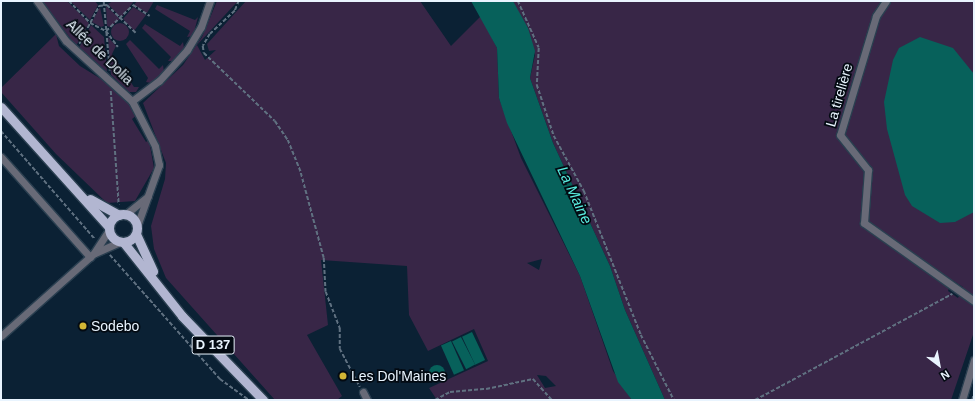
<!DOCTYPE html>
<meta charset="utf-8">
<style>
body{margin:0}
#map{position:relative;width:975px;height:401px;overflow:hidden;background:#0b2134;font-family:Arial,sans-serif}
div>[style]{position:absolute}
.green>*{inset:0;background:#382647}
.round{border-radius:50%}
.water>*{inset:0;background:#07615b;transform-origin:0 0}
.path>*{height:1.5px;margin-top:-0.75px;transform-origin:0;background:repeating-linear-gradient(90deg,#607181 0 4px,transparent 0 6px)}
.roads{filter:drop-shadow(1px 0 #2a3f50) drop-shadow(-1px 0 #2a3f50) drop-shadow(0 1px #2a3f50) drop-shadow(0 -1px #2a3f50)}
.minor>*{height:7px;margin:-3.5px;padding:0 3.5px;transform-origin:3.5px;border-radius:3.5px;background:#686a77}
.major>*{height:9px;margin:-4.5px;padding:0 4.5px;transform-origin:4.5px;border-radius:4.5px;background:#b2b6d1}
.major>.ring{margin:-4.5px;padding:0;box-sizing:content-box;background:none;border:9px solid #b2b6d1;border-radius:50%}
.dots>*{width:11px;height:11px;translate:-50% -50%;box-sizing:border-box;border:2px solid #030a12;border-radius:50%}
span{translate:-50% -50%;white-space:nowrap;text-align:center;line-height:1.15;-webkit-text-stroke:3.5px #030a12;paint-order:stroke}
.shield-label span{padding:1px 3px;background:#030a12;border:1px solid;border-radius:3px;-webkit-text-stroke-width:0}
.shield-label{font-size:13px;color:#e9f4fe;font-weight:700}
.street-label{font-size:14px;color:#e9f4fe}
.poi-label{font-size:14px;color:#e9f4fe}
.left{translate:0 -50%;text-align:left}
.water-label{font-size:15px;color:#59ebdf;font-style:italic}
.frame{position:absolute;inset:0;border:2px solid #e9f4fe;pointer-events:none}
.north{position:absolute;left:919px;top:345px;width:40px;height:40px;-webkit-text-stroke:3px #030a12;paint-order:stroke;rotate:148deg;font-size:11px;font-weight:700;line-height:16px;text-align:center;color:#e9f4fe}
.north::after{content:'';display:block;margin:auto;width:14px;height:18px;background:#e9f4fe;clip-path:polygon(50% 0,100% 100%,50% 72%,0 100%)}
</style>
<div id="map">
<div class="green">
<div style="clip-path:polygon(42px 1px,67px 1px,89px 23px,76px 46px)"></div>
<div style="clip-path:polygon(70px 1px,95px 1px,98px 5px,90px 20px)"></div>
<div style="clip-path:polygon(113px 1px,134px 1px,121px 18px,108px 4px)"></div>
<div style="clip-path:polygon(137px 1px,154px 1px,147px 13px,134px 5px)"></div>
<div style="clip-path:polygon(evenodd,217px 1px,238px 1px,197px 45px,205px 60px,216px 50px,209px 51px,207px 44px,246px 1px,420px 1px,451px 46px,481px 16px,497px 48px,499px 98px,521px 158px,580px 276px,613px 371px,632px 400px,437px 400px,429px 388px,488px 361px,474px 329px,428px 351px,409px 315px,407px 266px,321px 260px,328px 325px,307px 335px,342px 396px,337px 400px,275px 400px,166px 278px,154px 249px,151px 226px,165px 179px,166px 163px,143px 103px,183px 65px,202px 37px,217px 1px,542px 259px,539px 270px,527px 263px,542px 259px,217px 1px,537px 375px,546px 376px,556px 386px,545px 388px,537px 375px)"></div>
<div style="clip-path:polygon(evenodd,513px 1px,974px 1px,974px 332px,951px 400px,665px 400px,625px 310px,610px 266px,553px 143px,530px 78px,535px 55px,513px 1px,952px 280px,963px 287px,958px 298px,948px 291px,952px 280px)"></div>
<div style="clip-path:polygon(157px 5px,195px 20px,198px 17px,193px 36px,187px 37px,190px 31px,155px 9px)"></div>
<div style="clip-path:polygon(106px 6px,120px 19px,110px 27px,107px 26px)"></div>
<div style="clip-path:polygon(100px 7px,104px 26px,101px 27px,92px 22px)"></div>
<div style="clip-path:polygon(133px 7px,146px 15px,134px 31px,123px 19px)"></div>
<div class="round" style="left:111px;top:23px;width:18px;height:18px"></div>
<div style="clip-path:polygon(145px 24px,180px 46px,183px 42px,184px 48px,174px 61px,168px 61px,171px 57px,142px 28px)"></div>
<div style="clip-path:polygon(91px 25px,104px 37px,107px 72px,79px 48px)"></div>
<div style="clip-path:polygon(56px 34px,59px 46px,80px 66px,114px 87px,128px 101px,137px 115px,132px 119px,146px 142px,149px 140px,154px 168px,135px 201px,107px 203px,56px 154px,1px 92px,1px 88px)"></div>
<div style="clip-path:polygon(108px 37px,116px 46px,112px 54px,134px 87px,139px 87px,136px 92px,129px 92px,111px 75px)"></div>
<div style="clip-path:polygon(130px 40px,159px 69px,163px 65px,164px 72px,151px 83px,146px 82px,148px 78px,126px 44px)"></div>
</div>
<div class="water">
<div style="clip-path:polygon(471px 1px,513px 1px,528px 28px,535px 51px,530px 78px,553px 143px,610px 266px,625px 310px,665px 400px,632px 400px,618px 382px,580px 276px,507px 123px,499px 98px,497px 48px)"></div>
<div style="clip-path:polygon(920px 37px,953px 48px,974px 74px,974px 212px,955px 222px,940px 223px,912px 206px,905px 195px,887px 129px,884px 102px,893px 60px,899px 48px)"></div>
<div style="left:472px;top:332px;width:31px;height:11px;rotate:65deg"></div>
<div style="left:461px;top:337px;width:31px;height:10px;rotate:63deg"></div>
<div style="left:451px;top:341px;width:32px;height:11px;rotate:66deg"></div>
<div class="round" style="left:429px;top:365px;width:16px;height:16px"></div>
</div>
<div class="path">
<div style="left:69px;top:1px;width:30px;rotate:46deg"></div>
<div style="left:90px;top:23px;width:18px;rotate:27deg"></div>
<div style="left:106px;top:31px;width:20px;rotate:53deg"></div>
<div style="left:239px;top:1px;width:11px;rotate:112deg"></div>
<div style="left:235px;top:11px;width:34px;rotate:137deg"></div>
<div style="left:210px;top:34px;width:14px;rotate:120deg"></div>
<div style="left:203px;top:46px;width:7px;rotate:82deg"></div>
<div style="left:204px;top:53px;width:98px;rotate:43.8deg"></div>
<div style="left:275px;top:121px;width:23px;rotate:56deg"></div>
<div style="left:288px;top:140px;width:35px;rotate:68deg"></div>
<div style="left:301px;top:173px;width:88px;rotate:74.9deg"></div>
<div style="left:324px;top:258px;width:34px;rotate:87deg"></div>
<div style="left:326px;top:292px;width:39px;rotate:69deg"></div>
<div style="left:340px;top:328px;width:21px;rotate:90deg"></div>
<div style="left:340px;top:349px;width:43px;rotate:62.2deg"></div>
<div style="left:518px;top:1px;width:51px;rotate:65.9deg"></div>
<div style="left:539px;top:48px;width:37px;rotate:93deg"></div>
<div style="left:537px;top:85px;width:54px;rotate:71.6deg"></div>
<div style="left:554px;top:136px;width:63px;rotate:61.4deg"></div>
<div style="left:584px;top:191px;width:155px;rotate:68.4deg"></div>
<div style="left:641px;top:335px;width:73px;rotate:63.1deg"></div>
<div style="left:104px;top:2px;width:69px;rotate:85deg"></div>
<div style="left:106px;top:31px;width:37px;rotate:-44deg"></div>
<div style="left:133px;top:5px;width:20px;rotate:33deg"></div>
<div style="left:79px;top:44px;width:43px;rotate:-62.2deg"></div>
<div style="left:99px;top:6px;width:8px;rotate:-7deg"></div>
<div style="left:107px;top:5px;width:40px;rotate:44deg"></div>
<div style="left:111px;top:91px;width:114px;rotate:86deg"></div>
<div style="left:1px;top:131px;width:143px;rotate:49deg"></div>
<div style="left:110px;top:255px;width:166px;rotate:48.4deg"></div>
<div style="left:220px;top:379px;width:36px;rotate:36deg"></div>
<div style="left:435px;top:400px;width:17px;rotate:-28deg"></div>
<div style="left:450px;top:392px;width:36px;rotate:-5deg"></div>
<div style="left:486px;top:389px;width:48px;rotate:-12deg"></div>
<div style="left:533px;top:379px;width:28px;rotate:48deg"></div>
<div style="left:755px;top:400px;width:224px;rotate:-28.3deg"></div>
<div style="left:972px;top:400px;width:7px;rotate:-74deg"></div>
</div>
<div class="roads">
<div class="minor">
<div style="left:37px;top:1px;width:49px;rotate:54.1deg"></div>
<div style="left:66px;top:41px;width:89px;rotate:42.3deg"></div>
<div style="left:886px;top:1px;width:18px;rotate:124deg"></div>
<div style="left:876px;top:16px;width:124px;rotate:106.8deg"></div>
<div style="left:840px;top:135px;width:45px;rotate:51.3deg"></div>
<div style="left:868px;top:170px;width:53px;rotate:94.3deg"></div>
<div style="left:864px;top:223px;width:135px;rotate:35.3deg"></div>
<div style="left:1px;top:157px;width:134px;rotate:48.3deg"></div>
<div style="left:126px;top:214px;width:28px;rotate:-39deg"></div>
<div style="left:137px;top:226px;width:65px;rotate:-70.2deg"></div>
<div style="left:159px;top:165px;width:19px;rotate:-102deg"></div>
<div style="left:155px;top:146px;width:51px;rotate:-117.1deg"></div>
<div style="left:132px;top:101px;width:34px;rotate:-37deg"></div>
<div style="left:159px;top:81px;width:42px;rotate:-47.9deg"></div>
<div style="left:187px;top:50px;width:27px;rotate:-59deg"></div>
<div style="left:201px;top:27px;width:28px;rotate:-71deg"></div>
<div style="left:95px;top:253px;width:27px;rotate:-24deg"></div>
<div style="left:1px;top:336px;width:125px;rotate:-41.7deg"></div>
<div style="left:94px;top:253px;width:27px;rotate:-57deg"></div>
<div style="left:363px;top:392px;width:9px;rotate:63deg"></div>
<div style="left:962px;top:400px;width:42px;rotate:-73.3deg"></div>
</div>
<div class="major">
<div style="left:1px;top:107px;width:161px;rotate:48deg"></div>
<div style="left:90px;top:199px;width:33px;rotate:29deg"></div>
<div class="ring" style="left:109px;top:214px;width:19px;height:19px"></div>
<div style="left:136px;top:234px;width:41px;rotate:65.3deg"></div>
<div style="left:124px;top:243px;width:93px;rotate:51.5deg"></div>
<div style="left:182px;top:316px;width:117px;rotate:46deg"></div>
</div>
</div>
<div class="dots">
<div style="left:83px;top:326px;background:#d2b635"></div>
<div style="left:343px;top:376px;background:#d2b635"></div>
</div>
<div class="shield-label">
<span style="left:213px;top:345px">D 137</span>
</div>
<div class="street-label">
<span style="left:100px;top:52px;rotate:44deg">Allée de Dolia</span>
<span style="left:839px;top:95px;rotate:-74deg">La tirelière</span>
</div>
<div class="poi-label">
<span class="left" style="left:91px;top:326px">Sodebo</span>
<span class="left" style="left:351px;top:376px">Les Dol'Maines</span>
</div>
<div class="water-label">
<span style="left:575px;top:195px;rotate:65deg">La Maine</span>
</div>
<div class="frame"></div>
<div class="north">N</div>
</div>
